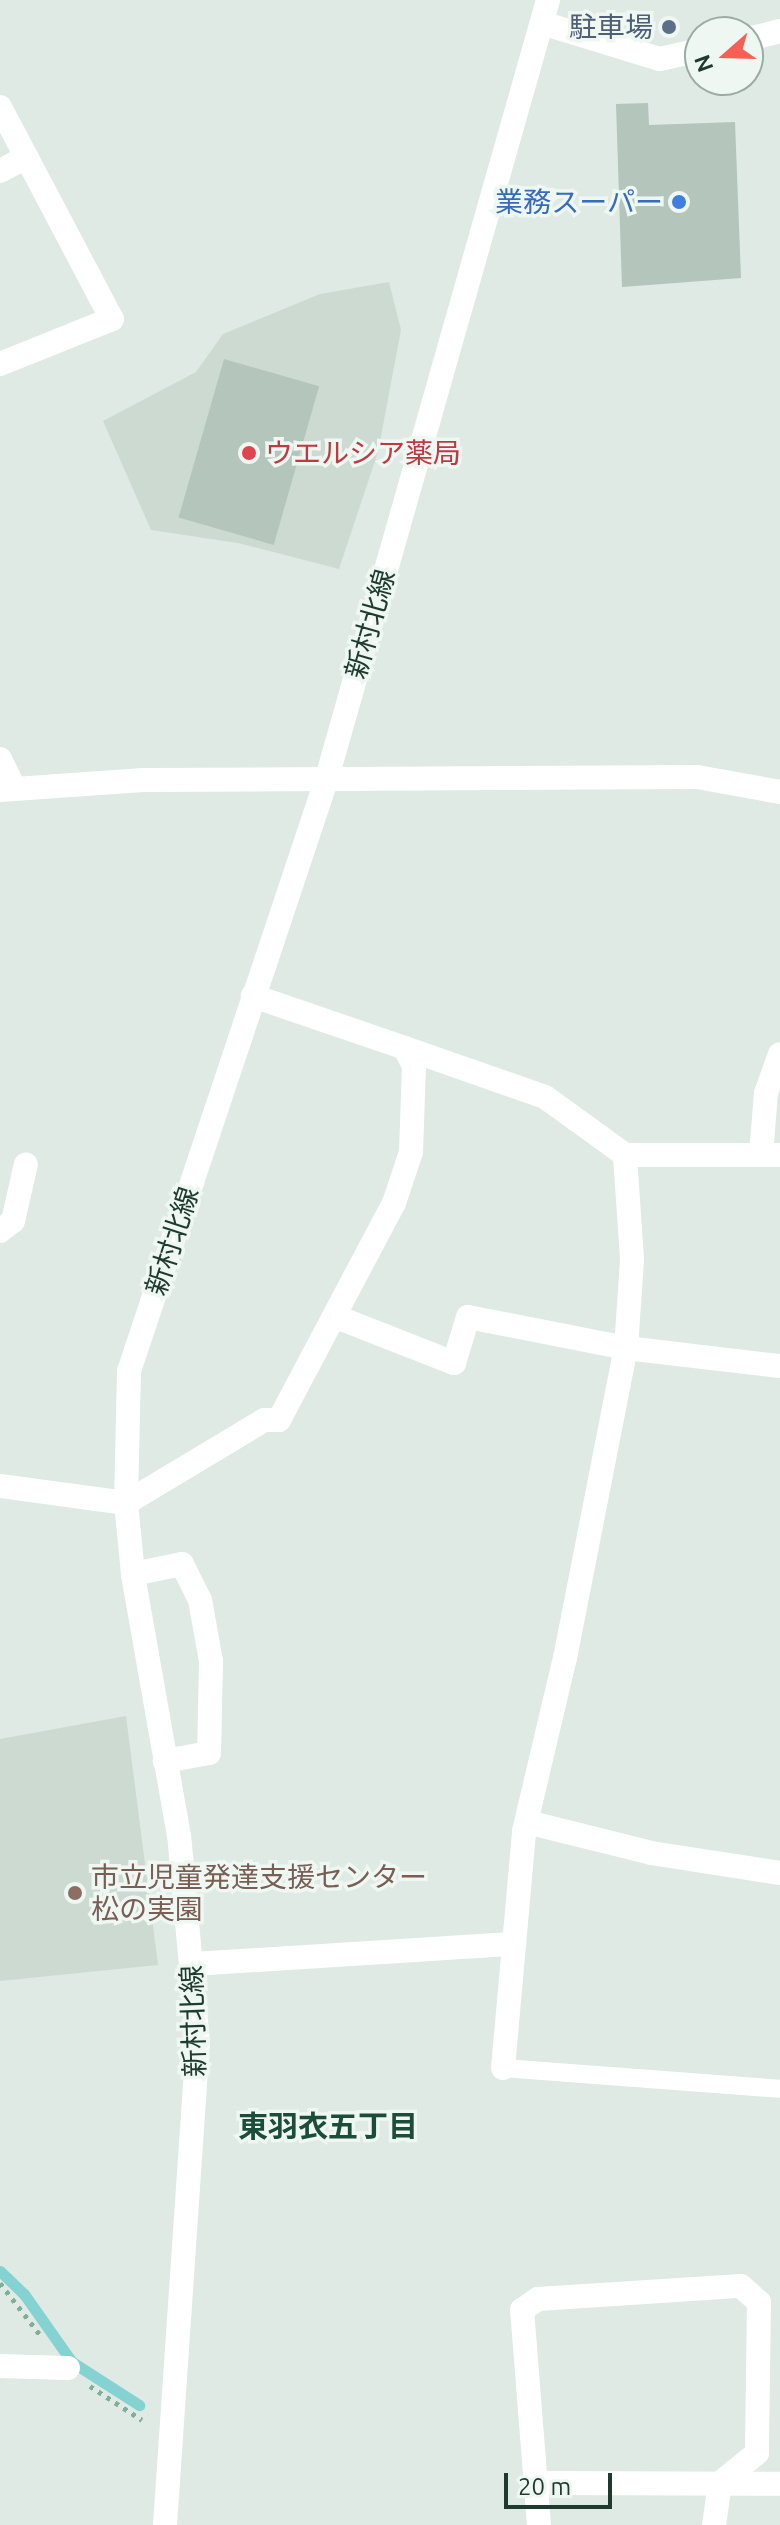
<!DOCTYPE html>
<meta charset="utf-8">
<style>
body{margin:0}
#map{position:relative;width:780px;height:2525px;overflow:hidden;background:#deeae3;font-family:Ubuntu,"Noto Sans JP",sans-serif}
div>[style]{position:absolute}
.built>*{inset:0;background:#cddad2}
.stream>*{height:11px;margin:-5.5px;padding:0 5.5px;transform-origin:5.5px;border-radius:5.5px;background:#84d2d2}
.building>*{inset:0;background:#b4c5bc;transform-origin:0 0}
.path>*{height:5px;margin-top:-2.5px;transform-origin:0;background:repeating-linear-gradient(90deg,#7eaf98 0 4px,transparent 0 10px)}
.lane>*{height:18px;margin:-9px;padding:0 9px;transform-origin:9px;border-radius:9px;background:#fff}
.street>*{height:24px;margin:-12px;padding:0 12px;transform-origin:12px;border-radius:12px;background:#fff}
.secondary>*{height:24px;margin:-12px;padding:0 12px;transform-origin:12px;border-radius:12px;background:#fff}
.dots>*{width:22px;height:22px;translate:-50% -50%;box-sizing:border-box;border:4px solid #eff7f2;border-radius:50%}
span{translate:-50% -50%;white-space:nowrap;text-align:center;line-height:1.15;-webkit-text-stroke:7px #eff7f2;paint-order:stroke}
.service-label{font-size:28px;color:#4e5e75}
.right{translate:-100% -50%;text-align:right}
.shop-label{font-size:28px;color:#366cbe}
.health-label{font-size:28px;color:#be3a42}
.left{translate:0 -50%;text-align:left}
.street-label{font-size:28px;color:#1f3b2f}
.education-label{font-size:28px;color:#785e54}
.neighbourhood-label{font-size:30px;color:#1b4d39;font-weight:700}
.north{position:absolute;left:684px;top:16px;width:80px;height:80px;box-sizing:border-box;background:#eff7f2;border:2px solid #9caca4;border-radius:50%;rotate:250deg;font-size:22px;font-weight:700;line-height:32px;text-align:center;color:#1f3b2f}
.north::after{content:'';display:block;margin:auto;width:28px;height:36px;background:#f65f51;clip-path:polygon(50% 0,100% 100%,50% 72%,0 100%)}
.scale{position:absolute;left:504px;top:2473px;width:108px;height:36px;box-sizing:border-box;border:4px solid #1f3b2f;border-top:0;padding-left:10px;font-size:24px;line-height:28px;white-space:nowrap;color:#1f3b2f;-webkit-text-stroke:6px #eff7f2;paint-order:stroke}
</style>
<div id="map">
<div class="built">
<div style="clip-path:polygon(389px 282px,401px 330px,378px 452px,339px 569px,238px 543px,151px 530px,103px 421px,196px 372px,223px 334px,320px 294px)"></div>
<div style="clip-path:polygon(126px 1716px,158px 1965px,0 1981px,0 1739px)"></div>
</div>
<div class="stream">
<div style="left:0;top:2271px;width:33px;rotate:44deg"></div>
<div style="left:24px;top:2294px;width:83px;rotate:54.8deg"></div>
<div style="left:72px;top:2362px;width:80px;rotate:32.7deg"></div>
</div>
<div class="building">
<div style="clip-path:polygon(648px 103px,649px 125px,735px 122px,741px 278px,622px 287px,616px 104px)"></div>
<div style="left:224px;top:359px;width:99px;height:165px;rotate:16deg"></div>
</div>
<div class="path">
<div style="left:0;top:2283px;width:67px;rotate:52.3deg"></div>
<div style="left:90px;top:2386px;width:62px;rotate:33.2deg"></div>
</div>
<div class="lane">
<div style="left:503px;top:2068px;width:278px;rotate:4.3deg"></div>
</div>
<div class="street">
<div style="left:542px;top:23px;width:123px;rotate:17deg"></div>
<div style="left:660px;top:59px;width:41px;rotate:-12.7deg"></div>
<div style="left:748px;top:39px;width:33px;rotate:-14deg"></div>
<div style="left:0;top:107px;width:240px;rotate:62.2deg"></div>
<div style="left:112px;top:319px;width:121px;rotate:158.1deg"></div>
<div style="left:0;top:171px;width:30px;rotate:-28deg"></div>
<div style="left:0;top:759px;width:32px;rotate:64deg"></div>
<div style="left:0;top:790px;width:143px;rotate:-4deg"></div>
<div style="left:143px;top:780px;width:554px;rotate:-0.31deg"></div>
<div style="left:697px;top:777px;width:84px;rotate:10.2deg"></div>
<div style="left:405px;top:1048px;width:148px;rotate:19.3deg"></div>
<div style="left:545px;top:1097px;width:99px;rotate:35.9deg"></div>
<div style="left:625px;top:1155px;width:155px"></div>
<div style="left:761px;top:1155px;width:62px;rotate:-85.4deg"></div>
<div style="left:766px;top:1093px;width:41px;rotate:-70.3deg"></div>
<div style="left:0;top:1231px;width:16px;rotate:-38deg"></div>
<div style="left:13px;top:1221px;width:58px;rotate:-77.2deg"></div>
<div style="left:334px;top:1316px;width:129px;rotate:21.4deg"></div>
<div style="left:454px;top:1363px;width:48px;rotate:-73.1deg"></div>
<div style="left:468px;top:1317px;width:161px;rotate:11.1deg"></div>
<div style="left:626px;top:1348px;width:155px;rotate:6.7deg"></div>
<div style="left:126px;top:1503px;width:161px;rotate:-31deg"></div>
<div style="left:264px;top:1420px;width:15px"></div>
<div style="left:279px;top:1420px;width:246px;rotate:-62.1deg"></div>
<div style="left:394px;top:1203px;width:54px;rotate:-71.6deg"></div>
<div style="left:411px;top:1152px;width:86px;rotate:-88deg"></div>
<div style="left:414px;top:1066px;width:20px;rotate:-117deg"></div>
<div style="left:405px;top:1048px;width:161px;rotate:-161.1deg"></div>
<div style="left:133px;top:1574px;width:50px;rotate:-11.5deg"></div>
<div style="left:182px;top:1564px;width:40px;rotate:63.4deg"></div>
<div style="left:200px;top:1600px;width:62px;rotate:79.8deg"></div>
<div style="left:211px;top:1661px;width:92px;rotate:91.2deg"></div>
<div style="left:209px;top:1753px;width:45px;rotate:169.7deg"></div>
<div style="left:527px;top:1822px;width:128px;rotate:14deg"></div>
<div style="left:651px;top:1853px;width:131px;rotate:8.8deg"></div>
<div style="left:193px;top:1964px;width:322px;rotate:-3.6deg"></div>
<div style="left:503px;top:2068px;width:238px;rotate:-84.9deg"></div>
<div style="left:524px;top:1831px;width:178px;rotate:-76.7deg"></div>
<div style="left:565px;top:1658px;width:316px;rotate:-78.9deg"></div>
<div style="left:626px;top:1348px;width:89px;rotate:-86.1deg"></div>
<div style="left:632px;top:1259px;width:104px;rotate:-93.9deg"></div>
<div style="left:0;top:2366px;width:68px;rotate:1.7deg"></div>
<div style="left:536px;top:2483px;width:244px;rotate:0.2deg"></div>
<div style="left:539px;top:2525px;width:216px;rotate:-94.5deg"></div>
<div style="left:522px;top:2310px;width:19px;rotate:-35deg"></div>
<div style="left:538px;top:2299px;width:203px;rotate:-3.7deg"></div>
<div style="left:741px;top:2286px;width:24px;rotate:42deg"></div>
<div style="left:759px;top:2302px;width:151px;rotate:90.8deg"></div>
<div style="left:757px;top:2453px;width:48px;rotate:141deg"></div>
<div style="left:720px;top:2483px;width:42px;rotate:98.1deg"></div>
</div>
<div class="secondary">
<div style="left:0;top:1486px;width:127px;rotate:7.7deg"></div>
<div style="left:165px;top:2525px;width:483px;rotate:-86.1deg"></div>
<div style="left:198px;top:2043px;width:208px;rotate:-95.2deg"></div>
<div style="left:179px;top:1836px;width:266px;rotate:-100deg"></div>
<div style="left:133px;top:1574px;width:71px;rotate:-95.6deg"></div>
<div style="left:126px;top:1503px;width:132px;rotate:-88.7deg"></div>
<div style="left:129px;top:1371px;width:622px;rotate:-71.54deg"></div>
<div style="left:326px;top:781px;width:812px;rotate:-74.13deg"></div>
</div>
<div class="dots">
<div style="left:669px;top:27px;background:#5c6f8a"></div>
<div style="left:679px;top:202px;background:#3f7fe0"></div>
<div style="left:249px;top:453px;background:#e0444e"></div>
<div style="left:75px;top:1893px;background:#8d6e63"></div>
</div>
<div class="service-label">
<span class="right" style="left:653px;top:27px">駐車場</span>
</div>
<div class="shop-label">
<span class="right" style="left:663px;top:202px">業務スーパー</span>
</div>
<div class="health-label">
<span class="left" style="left:265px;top:453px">ウエルシア薬局</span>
</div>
<div class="street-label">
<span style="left:370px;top:624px;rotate:-74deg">新村北線</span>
<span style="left:172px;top:1241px;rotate:-72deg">新村北線</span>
<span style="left:193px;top:2021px;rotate:-92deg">新村北線</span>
</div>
<div class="education-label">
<span class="left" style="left:91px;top:1893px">市立児童発達支援センター<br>松の実園</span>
</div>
<div class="neighbourhood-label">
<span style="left:328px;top:2126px">東羽衣五丁目</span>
</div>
<div class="north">N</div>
<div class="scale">20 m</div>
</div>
